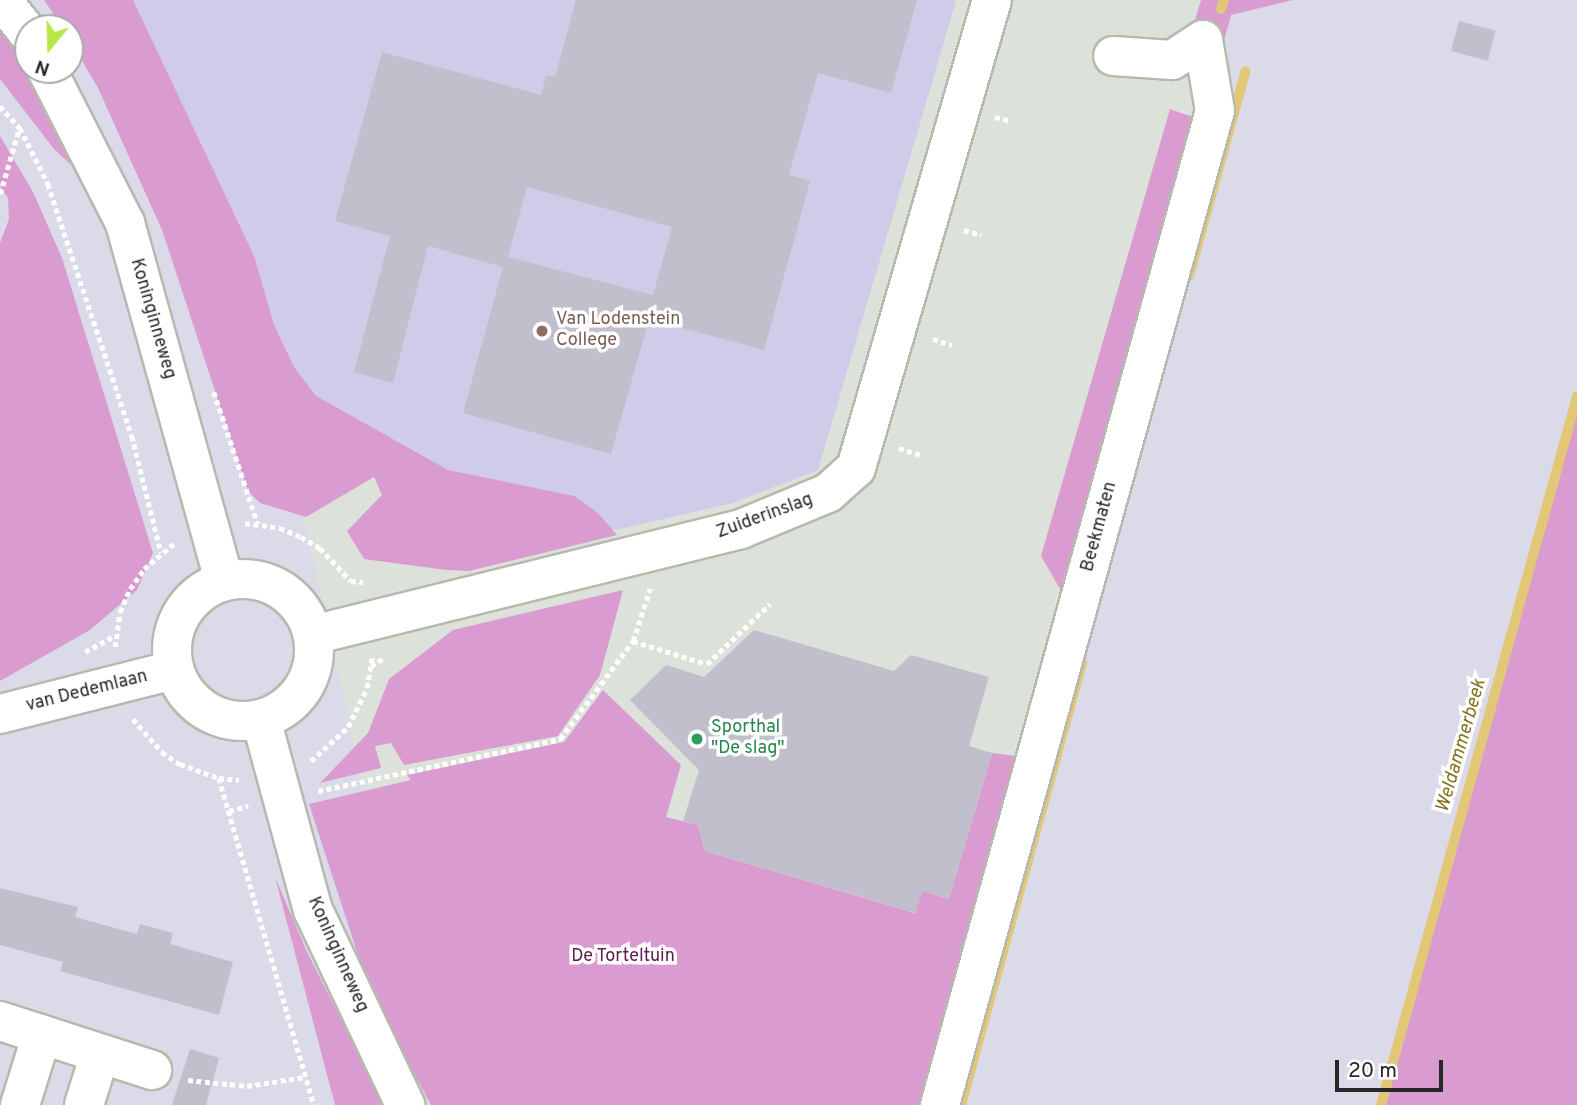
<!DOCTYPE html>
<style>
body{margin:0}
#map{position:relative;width:1577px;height:1105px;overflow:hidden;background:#dbdae9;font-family:Overpass,sans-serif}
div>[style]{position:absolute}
.industrial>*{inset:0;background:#dce1da}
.education>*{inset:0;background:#d0cbe9}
.green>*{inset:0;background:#da9bd1}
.stream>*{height:10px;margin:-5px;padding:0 5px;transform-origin:5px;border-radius:5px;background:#e2c876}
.building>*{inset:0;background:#c0bfcb;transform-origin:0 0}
.path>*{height:4.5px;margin-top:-2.25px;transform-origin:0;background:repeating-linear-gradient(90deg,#fff 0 5px,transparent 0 8.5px)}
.roads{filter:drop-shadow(2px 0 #b6baae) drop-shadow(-2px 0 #b6baae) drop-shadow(0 2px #b6baae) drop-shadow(0 -2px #b6baae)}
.minor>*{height:38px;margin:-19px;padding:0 19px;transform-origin:19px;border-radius:19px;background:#fff}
.secondary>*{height:38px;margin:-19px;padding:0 19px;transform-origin:19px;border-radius:19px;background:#fff}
.secondary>.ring{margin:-19px;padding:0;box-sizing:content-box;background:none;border:38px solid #fff;border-radius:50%}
.dots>*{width:19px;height:19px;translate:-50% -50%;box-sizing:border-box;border:4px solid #fff;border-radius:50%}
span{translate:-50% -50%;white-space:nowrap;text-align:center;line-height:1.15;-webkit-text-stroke:7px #fff;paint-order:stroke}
.street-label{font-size:18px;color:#272727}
.education-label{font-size:18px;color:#785e54}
.left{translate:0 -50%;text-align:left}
.leisure-label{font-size:18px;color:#27864d}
.park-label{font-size:18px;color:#5c204b}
.water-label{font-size:19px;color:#83721a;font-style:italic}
.north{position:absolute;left:14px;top:14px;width:70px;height:70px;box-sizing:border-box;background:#fff;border:2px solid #a9a9a9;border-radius:50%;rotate:199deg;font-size:19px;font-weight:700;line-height:28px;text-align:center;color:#272727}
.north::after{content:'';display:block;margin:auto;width:24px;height:32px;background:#b6e749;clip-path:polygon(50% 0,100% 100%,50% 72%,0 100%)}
.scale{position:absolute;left:1335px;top:1060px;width:108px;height:32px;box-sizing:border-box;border:4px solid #272727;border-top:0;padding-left:9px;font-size:21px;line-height:24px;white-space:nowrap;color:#272727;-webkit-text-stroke:5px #fff;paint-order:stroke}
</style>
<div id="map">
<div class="industrial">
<div style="clip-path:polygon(106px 0,1224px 0,931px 1105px,365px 794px,273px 379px)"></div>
</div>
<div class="education">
<div style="clip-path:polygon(62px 0,955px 0,956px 1px,818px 470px,733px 503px,624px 528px,477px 553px,397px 475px,257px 424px)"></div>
</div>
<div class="green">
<div style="clip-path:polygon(44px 0,133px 0,254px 256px,274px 325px,294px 367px,316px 396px,448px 470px,574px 496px,598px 513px,617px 535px,469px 571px,446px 570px,364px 559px,347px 531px,382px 495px,374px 477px,306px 517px,260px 503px,248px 491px,162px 230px,98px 88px,70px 40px,70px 28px,63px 28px)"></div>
<div style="clip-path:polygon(1201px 0,1293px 0,1231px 15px,1215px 74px,1192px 80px,1180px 71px)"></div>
<div style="clip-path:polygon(0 25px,56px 119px,83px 176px,54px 149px,0 79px)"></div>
<div style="clip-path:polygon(1170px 109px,1201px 120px,1067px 601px,1041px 556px)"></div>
<div style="clip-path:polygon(0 136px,33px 192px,62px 258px,153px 553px,137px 590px,90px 630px,0 681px,0 243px,9px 219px,8px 198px,0 186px)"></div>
<div style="clip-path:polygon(1577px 396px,1577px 1105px,1379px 1105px,1443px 876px)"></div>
<div style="clip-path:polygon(623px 590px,600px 675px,558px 736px,404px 765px,391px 743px,375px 746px,381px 768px,320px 783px,368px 733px,389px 679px,453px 630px)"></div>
<div style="clip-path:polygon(603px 690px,681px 765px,666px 817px,698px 825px,705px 851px,915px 913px,922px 891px,949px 899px,992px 753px,1025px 757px,929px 1105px,431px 1105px,369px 989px,309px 804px,411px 780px,407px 775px,564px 742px)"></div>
<div style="clip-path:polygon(275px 877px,307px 952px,384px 1105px,335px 1105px)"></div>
</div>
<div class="stream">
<div style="left:1221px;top:9px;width:9px;rotate:-72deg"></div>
<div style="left:1189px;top:276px;width:212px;rotate:-74.6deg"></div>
<div style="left:961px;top:1105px;width:459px;rotate:-74.7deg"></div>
<div style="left:1381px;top:1105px;width:735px;rotate:-74.53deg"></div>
</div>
<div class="building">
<div style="clip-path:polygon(evenodd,576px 0,917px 0,891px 93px,818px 73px,789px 175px,810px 181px,764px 350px,649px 319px,611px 454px,463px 413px,503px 267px,428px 246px,393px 383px,354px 372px,390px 236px,335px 221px,382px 52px,541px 95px,546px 75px,555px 77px,576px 0,527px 187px,672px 227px,653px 295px,508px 257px,527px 187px)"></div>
<div style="left:1459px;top:21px;width:38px;height:31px;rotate:15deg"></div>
<div style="clip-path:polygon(754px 630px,894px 671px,911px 655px,989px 677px,969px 746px,992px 753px,949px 899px,922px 891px,916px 913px,705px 851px,698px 825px,683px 821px,699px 770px,630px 700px,666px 665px,704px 677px)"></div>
<div style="clip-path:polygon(0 888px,78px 907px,75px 917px,137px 934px,140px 924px,173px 933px,170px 944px,233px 962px,219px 1015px,60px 971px,63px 962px,0 945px)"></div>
<div style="clip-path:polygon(190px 1049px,219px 1058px,206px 1105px,172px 1105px)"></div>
</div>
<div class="path">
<div style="left:0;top:106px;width:30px;rotate:48deg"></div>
<div style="left:20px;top:128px;width:63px;rotate:63.4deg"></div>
<div style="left:48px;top:184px;width:266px;rotate:71.6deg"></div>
<div style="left:132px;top:436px;width:120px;rotate:76deg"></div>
<div style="left:995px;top:117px;width:17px;rotate:13deg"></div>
<div style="left:0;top:194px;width:68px;rotate:-73.7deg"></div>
<div style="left:964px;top:230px;width:18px;rotate:16deg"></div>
<div style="left:933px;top:339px;width:20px;rotate:18deg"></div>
<div style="left:214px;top:392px;width:139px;rotate:71.6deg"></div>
<div style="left:899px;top:448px;width:23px;rotate:18deg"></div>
<div style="left:245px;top:523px;width:35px;rotate:8deg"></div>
<div style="left:280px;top:528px;width:23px;rotate:23deg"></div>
<div style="left:301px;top:537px;width:22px;rotate:30deg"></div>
<div style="left:320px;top:548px;width:45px;rotate:46.8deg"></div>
<div style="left:351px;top:581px;width:12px;rotate:5deg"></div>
<div style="left:633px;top:641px;width:55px;rotate:-71.9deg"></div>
<div style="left:115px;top:647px;width:35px;rotate:-82deg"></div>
<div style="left:120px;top:612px;width:25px;rotate:-67deg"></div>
<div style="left:130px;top:589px;width:24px;rotate:-55deg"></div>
<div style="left:144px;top:569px;width:42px;rotate:-40.2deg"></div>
<div style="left:85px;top:652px;width:33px;rotate:-29deg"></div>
<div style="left:371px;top:666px;width:15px;rotate:-32deg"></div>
<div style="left:133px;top:719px;width:44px;rotate:48.7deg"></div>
<div style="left:162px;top:752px;width:22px;rotate:34deg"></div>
<div style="left:180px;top:764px;width:41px;rotate:19.7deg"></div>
<div style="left:219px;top:778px;width:20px;rotate:6deg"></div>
<div style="left:311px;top:761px;width:50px;rotate:-42.6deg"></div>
<div style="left:348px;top:727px;width:43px;rotate:-64deg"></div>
<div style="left:367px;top:688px;width:30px;rotate:-81deg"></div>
<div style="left:219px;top:778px;width:341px;rotate:73.8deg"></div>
<div style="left:318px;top:791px;width:248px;rotate:-12.1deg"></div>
<div style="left:560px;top:739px;width:122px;rotate:-53.3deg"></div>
<div style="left:633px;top:641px;width:77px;rotate:17.3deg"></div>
<div style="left:707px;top:664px;width:87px;rotate:-43.6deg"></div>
<div style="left:229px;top:811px;width:20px;rotate:-15deg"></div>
<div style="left:188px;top:1080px;width:59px;rotate:5.8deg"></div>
<div style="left:247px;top:1086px;width:59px;rotate:-8.8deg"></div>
</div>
<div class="roads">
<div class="minor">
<div style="left:313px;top:635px;width:441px;rotate:-13.9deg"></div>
<div style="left:741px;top:529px;width:94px;rotate:-22.5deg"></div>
<div style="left:828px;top:493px;width:38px;rotate:-42deg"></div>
<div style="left:856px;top:468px;width:487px;rotate:-73.8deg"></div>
<div style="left:0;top:714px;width:179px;rotate:-14.2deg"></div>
<div style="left:0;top:1021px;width:160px;rotate:17.9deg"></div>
<div style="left:20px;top:1105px;width:74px;rotate:-72.8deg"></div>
<div style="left:84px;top:1105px;width:53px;rotate:-72.6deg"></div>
<div style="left:940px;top:1105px;width:1031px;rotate:-74.54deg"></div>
<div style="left:1215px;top:111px;width:72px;rotate:-99.6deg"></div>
<div style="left:1203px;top:40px;width:37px;rotate:147deg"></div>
<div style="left:1172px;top:60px;width:59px;rotate:-176.1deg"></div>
</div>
<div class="secondary">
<div style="left:2px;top:0;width:42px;rotate:51.8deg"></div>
<div style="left:47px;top:70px;width:172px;rotate:63deg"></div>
<div style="left:125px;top:223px;width:371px;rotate:74.5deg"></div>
<div class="ring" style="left:172px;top:579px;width:104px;height:104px"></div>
<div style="left:261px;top:719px;width:198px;rotate:74.8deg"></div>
<div style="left:313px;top:910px;width:216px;rotate:64.7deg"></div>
</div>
</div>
<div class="dots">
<div style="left:542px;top:331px;background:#8d6e63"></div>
<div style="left:697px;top:739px;background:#2e9e5b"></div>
</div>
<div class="street-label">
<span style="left:152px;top:319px;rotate:74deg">Koninginneweg</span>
<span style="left:765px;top:517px;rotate:-20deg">Zuiderinslag</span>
<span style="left:1100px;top:527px;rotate:-75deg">Beekmaten</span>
<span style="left:87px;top:692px;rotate:-14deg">van Dedemlaan</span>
<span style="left:337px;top:955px;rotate:66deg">Koninginneweg</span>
</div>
<div class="education-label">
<span class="left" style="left:556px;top:331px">Van Lodenstein<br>College</span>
</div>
<div class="leisure-label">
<span class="left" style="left:711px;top:739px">Sporthal<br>"De slag"</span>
</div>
<div class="park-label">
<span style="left:623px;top:957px">De Torteltuin</span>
</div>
<div class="water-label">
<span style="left:1462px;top:746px;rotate:-74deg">Weldammerbeek</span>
</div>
<div class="north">N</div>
<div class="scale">20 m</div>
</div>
